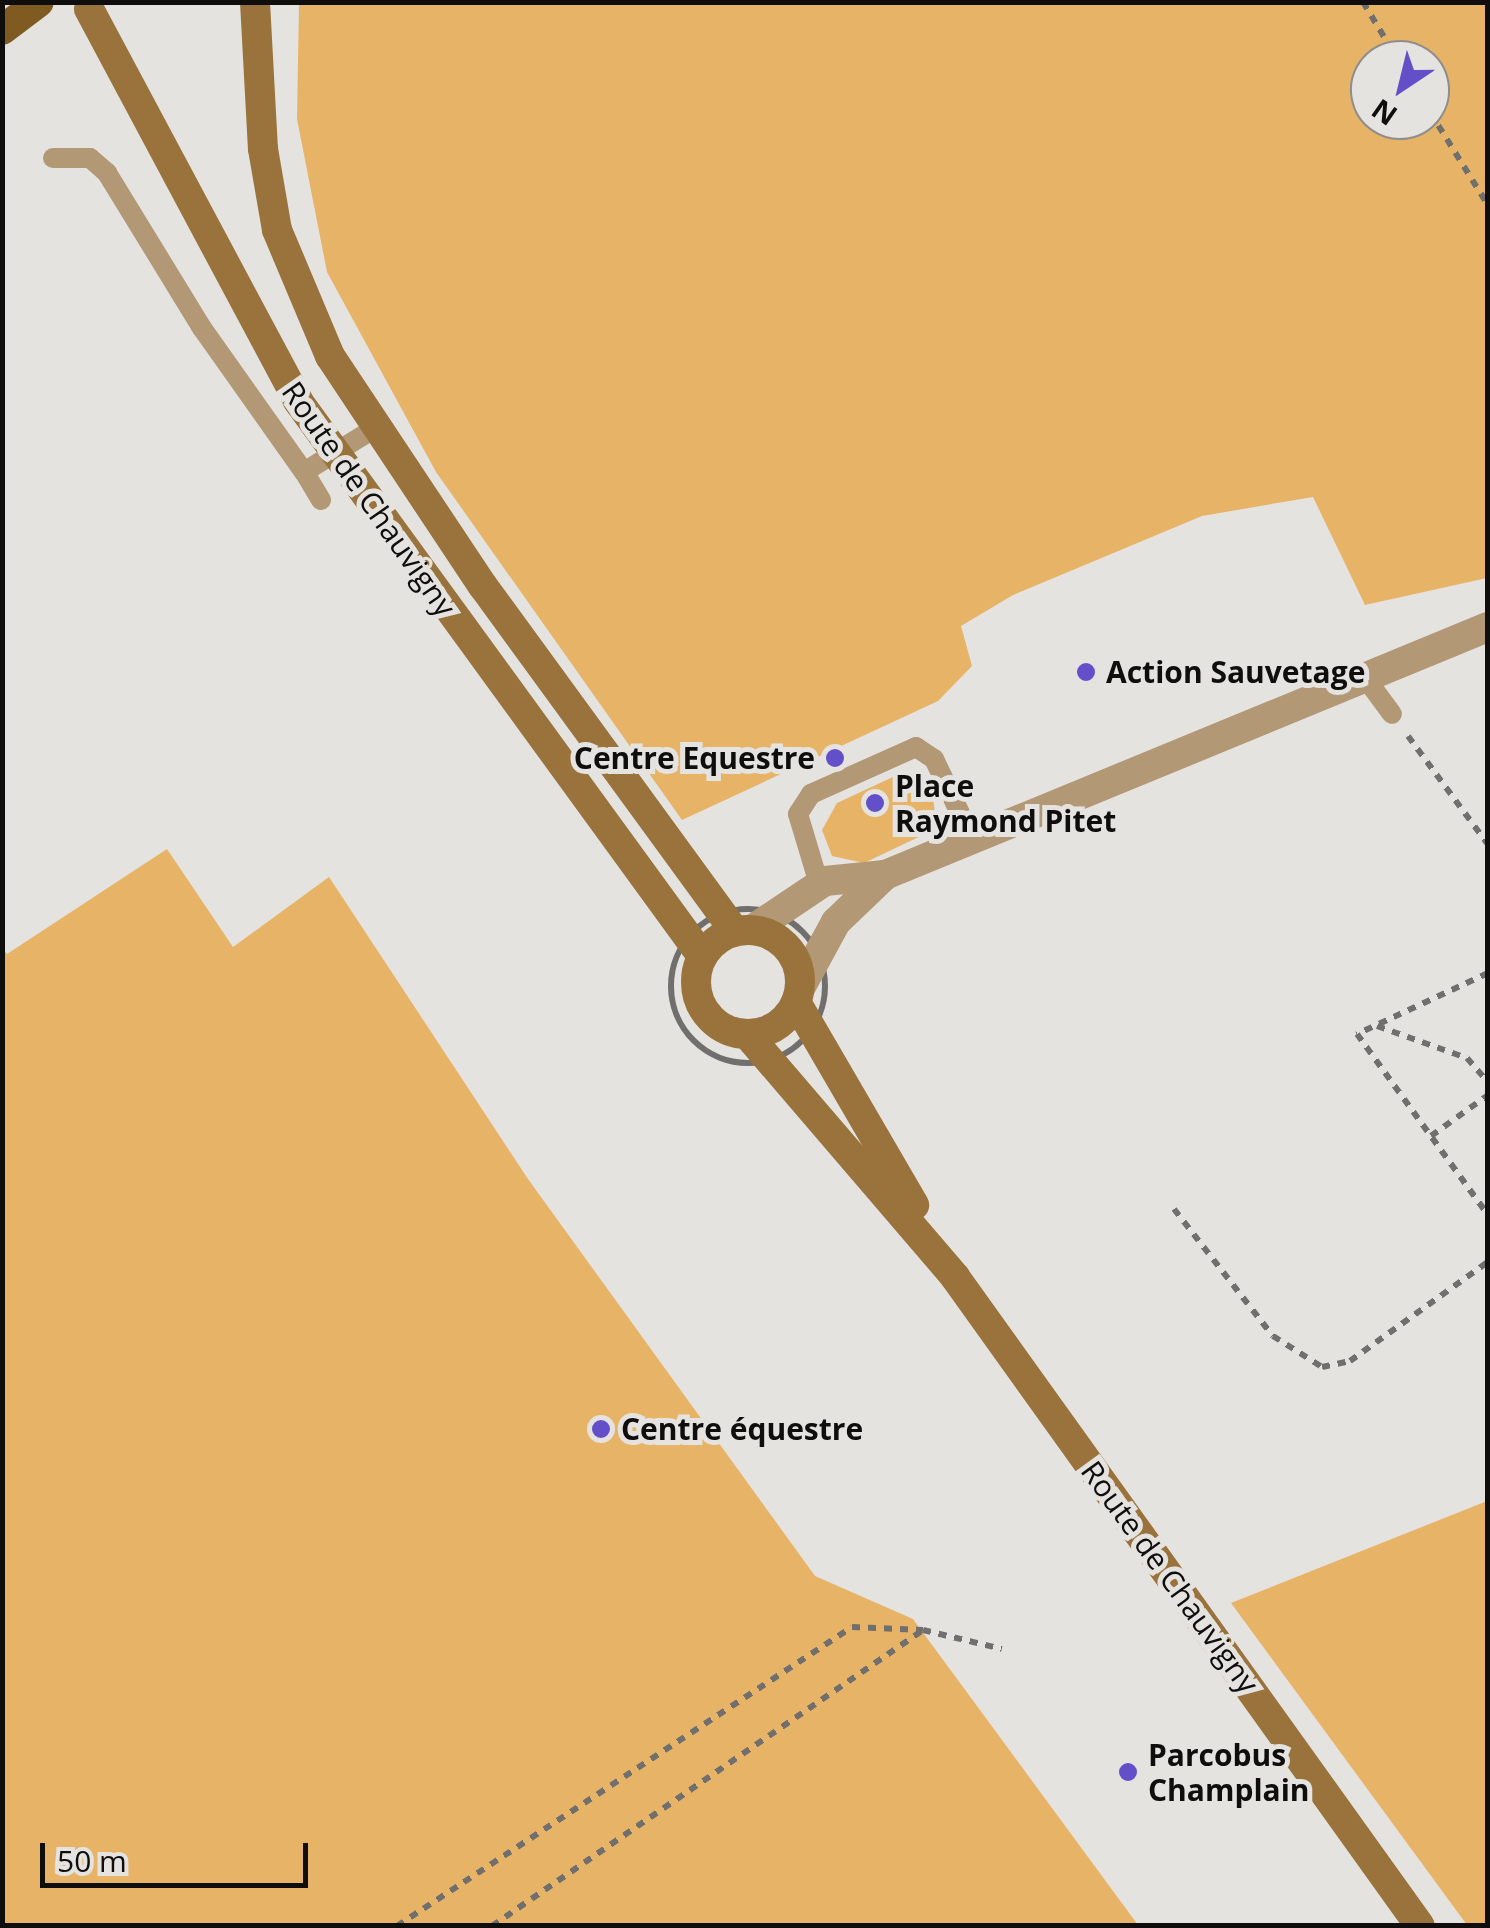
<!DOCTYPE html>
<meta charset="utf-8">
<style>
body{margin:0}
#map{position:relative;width:1490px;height:1928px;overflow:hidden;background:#e5e3e0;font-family:"Open Sans",sans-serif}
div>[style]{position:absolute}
.green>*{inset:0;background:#e7b367}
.path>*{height:6px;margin-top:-3px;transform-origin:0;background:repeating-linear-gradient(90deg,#716f6d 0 8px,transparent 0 16px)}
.path>.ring{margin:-3px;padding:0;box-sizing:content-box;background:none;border:6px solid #716f6d;border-radius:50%}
.service>*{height:20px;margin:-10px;padding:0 10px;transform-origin:10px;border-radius:10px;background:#b29875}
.minor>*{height:30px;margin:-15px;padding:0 15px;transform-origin:15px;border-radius:15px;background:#b29875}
.secondary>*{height:30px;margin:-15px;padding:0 15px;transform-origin:15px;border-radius:15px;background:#99733b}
.secondary>.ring{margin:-15px;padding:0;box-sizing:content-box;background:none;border:30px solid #99733b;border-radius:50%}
.primary>*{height:30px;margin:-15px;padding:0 15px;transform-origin:15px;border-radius:15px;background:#805b21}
.dots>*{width:28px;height:28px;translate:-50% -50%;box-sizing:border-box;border:5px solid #e5e3e0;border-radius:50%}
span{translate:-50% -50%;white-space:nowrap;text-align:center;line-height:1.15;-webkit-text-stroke:10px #e5e3e0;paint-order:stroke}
.street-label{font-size:30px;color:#0f0e0d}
.poi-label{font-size:30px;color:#0f0e0d;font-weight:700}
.left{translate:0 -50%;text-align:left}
.right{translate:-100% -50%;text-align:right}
.frame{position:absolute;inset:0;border:5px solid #0f0e0d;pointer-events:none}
.north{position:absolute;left:1350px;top:40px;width:100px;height:100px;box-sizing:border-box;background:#e5e3e0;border:2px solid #8f8e8c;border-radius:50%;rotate:215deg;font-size:28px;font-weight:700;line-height:40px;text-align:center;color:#0f0e0d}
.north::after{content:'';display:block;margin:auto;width:35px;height:45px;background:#6350c9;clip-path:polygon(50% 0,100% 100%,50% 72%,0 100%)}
.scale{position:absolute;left:40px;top:1843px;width:268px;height:45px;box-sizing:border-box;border:5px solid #0f0e0d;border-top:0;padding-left:12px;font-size:30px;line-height:35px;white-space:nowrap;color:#0f0e0d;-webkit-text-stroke:8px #e5e3e0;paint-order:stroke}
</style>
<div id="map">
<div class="green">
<div style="clip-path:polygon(evenodd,299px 3px,1487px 3px,1487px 578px,1365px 605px,1313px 497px,1202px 516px,1013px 595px,961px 626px,972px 666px,938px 701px,682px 820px,436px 472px,327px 272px,297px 119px,299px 3px,1430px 60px,1430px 120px,1370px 120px,1370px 60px,1430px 60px)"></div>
<div style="clip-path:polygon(895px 776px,915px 777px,932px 793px,935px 812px,925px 834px,864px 863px,832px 856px,822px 830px,837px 803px)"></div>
<div style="clip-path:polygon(167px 849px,233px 947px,329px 877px,528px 1179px,815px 1576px,913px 1619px,1138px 1925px,3px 1925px,3px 949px,7px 954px)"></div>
<div style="clip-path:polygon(1487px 1501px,1488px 1925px,1467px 1925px,1231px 1603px)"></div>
</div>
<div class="path">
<div style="left:1363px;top:2px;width:68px;rotate:58.9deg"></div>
<div style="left:1430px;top:112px;width:110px;rotate:58.1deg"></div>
<div style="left:1408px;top:736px;width:133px;rotate:53.6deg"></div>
<div class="ring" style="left:671px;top:909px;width:148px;height:148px"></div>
<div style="left:1488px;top:973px;width:145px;rotate:155deg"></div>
<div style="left:1357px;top:1034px;width:223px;rotate:54.1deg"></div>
<div style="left:1377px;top:1026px;width:96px;rotate:19.6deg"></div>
<div style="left:1467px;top:1058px;width:32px;rotate:49deg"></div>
<div style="left:1431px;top:1136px;width:70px;rotate:-35.7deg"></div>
<div style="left:1174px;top:1209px;width:161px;rotate:52.1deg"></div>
<div style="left:1273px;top:1336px;width:58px;rotate:32.3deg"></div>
<div style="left:1322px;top:1367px;width:29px;rotate:-12deg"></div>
<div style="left:1350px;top:1361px;width:170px;rotate:-35.7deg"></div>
<div style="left:397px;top:1926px;width:544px;rotate:-33.31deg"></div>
<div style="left:852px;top:1627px;width:71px;rotate:2.4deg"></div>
<div style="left:492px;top:1926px;width:523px;rotate:-34.48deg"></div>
<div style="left:923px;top:1630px;width:81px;rotate:13.5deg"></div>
</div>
<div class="service">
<div style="left:53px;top:158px;width:37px"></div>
<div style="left:90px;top:158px;width:23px;rotate:41deg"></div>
<div style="left:107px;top:173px;width:182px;rotate:58.5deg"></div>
<div style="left:202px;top:328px;width:176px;rotate:54.7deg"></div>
<div style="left:321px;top:500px;width:33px;rotate:-121deg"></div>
<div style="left:304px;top:472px;width:84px;rotate:-31.8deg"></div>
<div style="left:1364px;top:676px;width:47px;rotate:53.6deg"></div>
<div style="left:819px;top:884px;width:73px;rotate:-106.7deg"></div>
<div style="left:798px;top:814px;width:24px;rotate:-57deg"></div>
<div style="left:811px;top:794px;width:115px;rotate:-24.1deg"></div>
<div style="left:916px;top:747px;width:22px;rotate:34deg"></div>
<div style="left:934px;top:759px;width:88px;rotate:64.3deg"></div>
</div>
<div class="minor">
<div style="left:752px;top:930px;width:88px;rotate:-33.9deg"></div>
<div style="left:825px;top:881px;width:60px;rotate:-5.7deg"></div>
<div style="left:800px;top:988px;width:75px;rotate:-61.4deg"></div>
<div style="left:836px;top:922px;width:68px;rotate:-43.8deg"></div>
<div style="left:885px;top:875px;width:652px;rotate:-22.36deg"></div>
</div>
<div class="secondary">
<div style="left:255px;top:2px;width:147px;rotate:86.9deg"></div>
<div style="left:263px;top:149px;width:82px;rotate:80.2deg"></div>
<div style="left:277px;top:230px;width:137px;rotate:67.2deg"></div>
<div style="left:330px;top:356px;width:276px;rotate:56.4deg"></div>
<div style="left:483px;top:586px;width:427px;rotate:53.9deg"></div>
<div style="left:89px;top:9px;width:444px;rotate:61.9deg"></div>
<div style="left:298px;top:401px;width:686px;rotate:53.95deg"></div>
<div class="ring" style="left:696px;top:930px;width:74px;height:74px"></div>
<div style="left:796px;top:1002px;width:235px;rotate:59.8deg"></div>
<div style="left:747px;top:1034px;width:320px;rotate:49.4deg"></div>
<div style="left:955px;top:1277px;width:798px;rotate:54.38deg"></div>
</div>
<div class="primary">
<div style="left:2px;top:30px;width:46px;rotate:-37.1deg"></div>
</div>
<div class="dots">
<div style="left:1086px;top:672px;background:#6350c9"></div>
<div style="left:835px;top:758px;background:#6350c9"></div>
<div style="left:875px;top:803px;background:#6350c9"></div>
<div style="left:601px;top:1429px;background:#6350c9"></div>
<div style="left:1128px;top:1772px;background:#6350c9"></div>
</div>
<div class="street-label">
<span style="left:369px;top:499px;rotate:55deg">Route de Chauvigny</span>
<span style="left:1170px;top:1577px;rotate:54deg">Route de Chauvigny</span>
</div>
<div class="poi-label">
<span class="left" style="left:1106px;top:672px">Action Sauvetage</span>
<span class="right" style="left:815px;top:758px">Centre Equestre</span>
<span class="left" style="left:895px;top:803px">Place<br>Raymond Pitet</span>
<span class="left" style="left:621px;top:1429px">Centre équestre</span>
<span class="left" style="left:1148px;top:1772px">Parcobus<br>Champlain</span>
</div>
<div class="frame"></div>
<div class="north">N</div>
<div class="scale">50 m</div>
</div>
